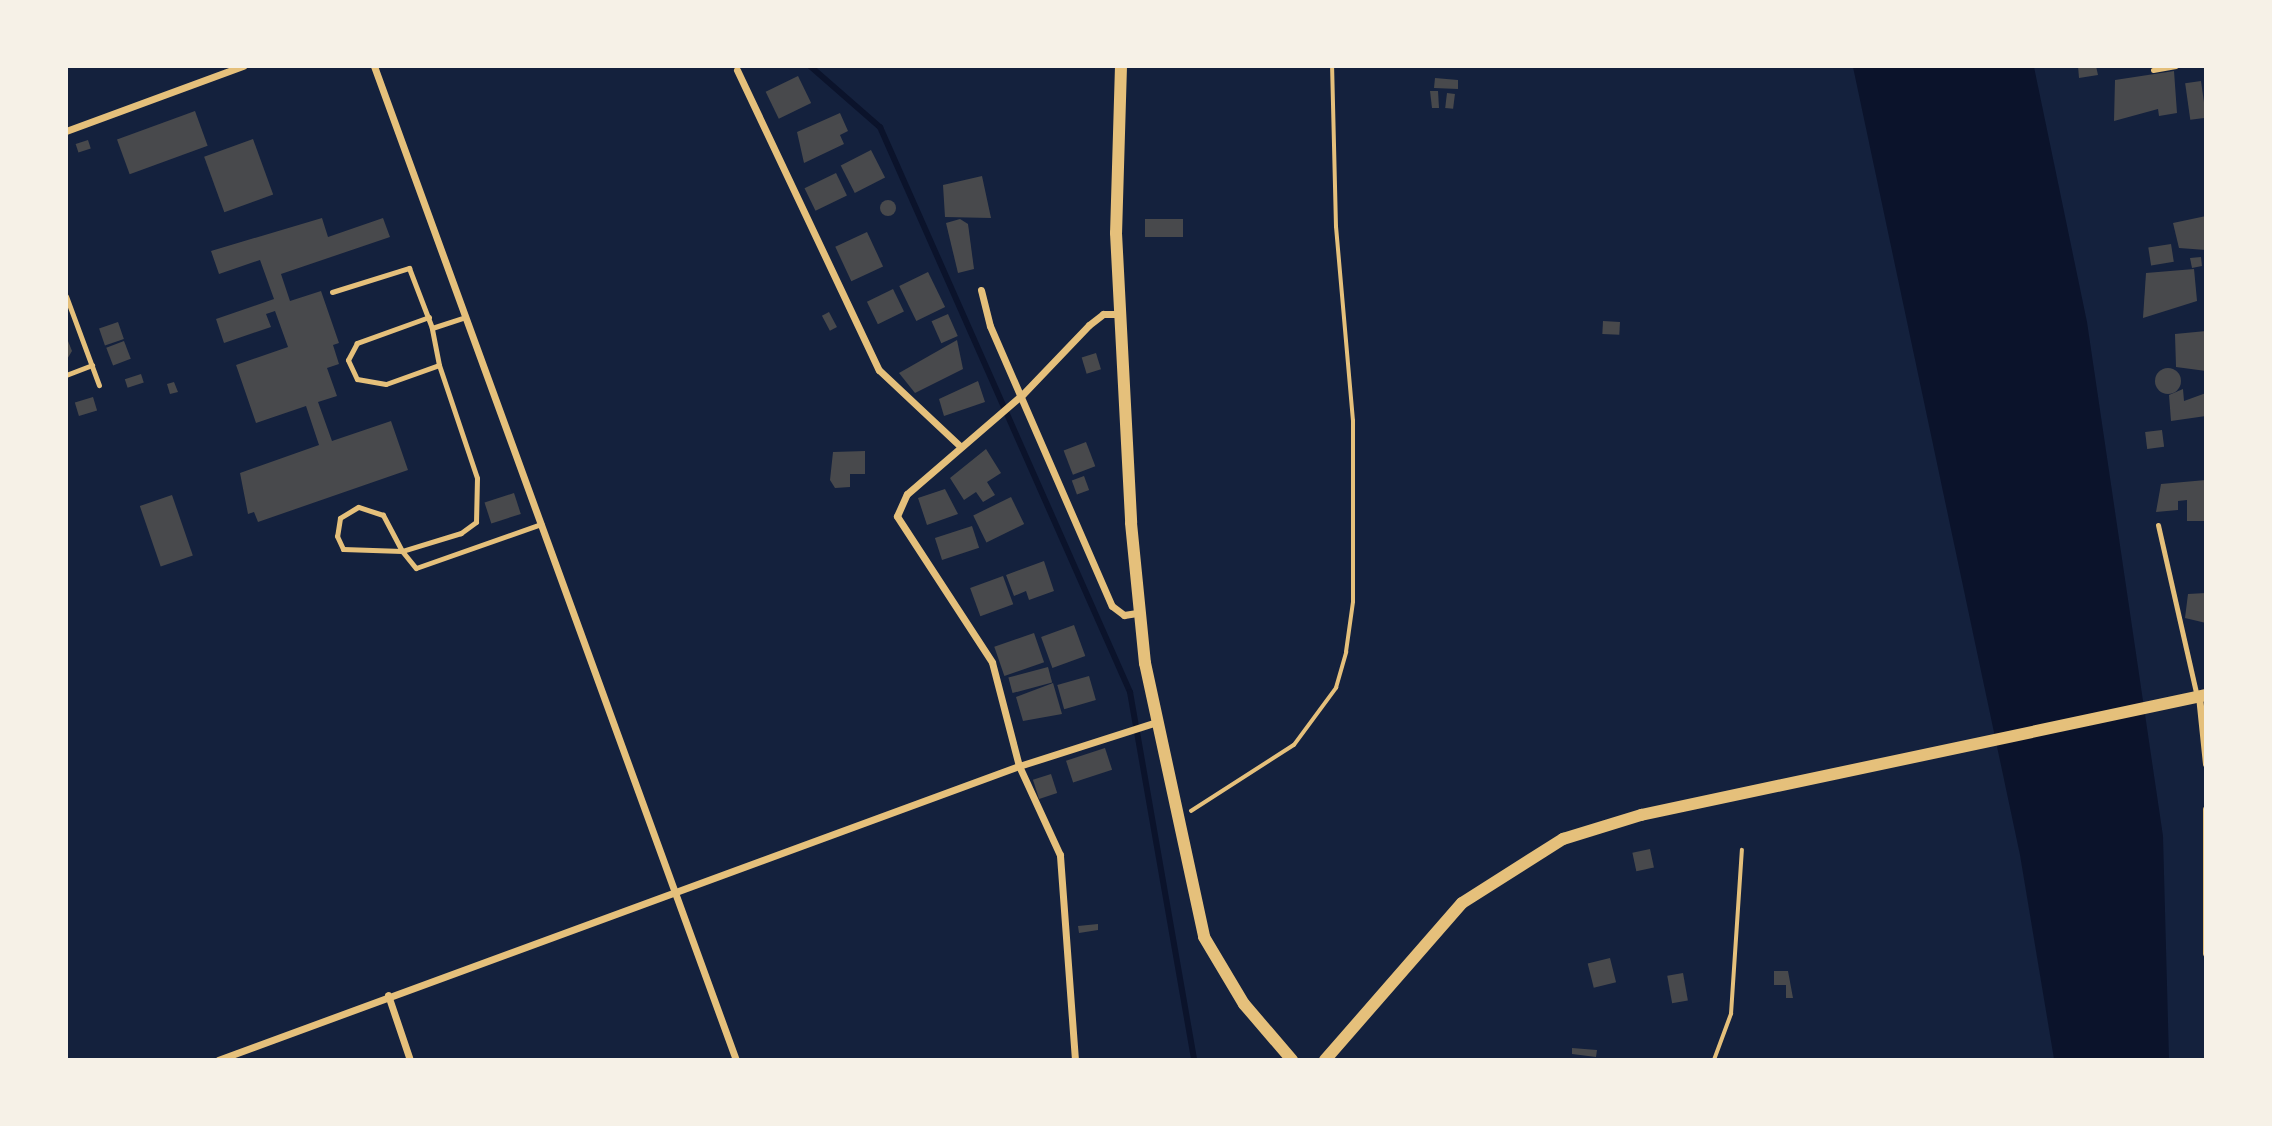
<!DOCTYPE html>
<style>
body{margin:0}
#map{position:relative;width:2272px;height:1126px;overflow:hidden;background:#14213d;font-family:"Fira Sans",sans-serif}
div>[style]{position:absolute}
.water>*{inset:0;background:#0b132b}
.stream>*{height:6px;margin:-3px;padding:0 3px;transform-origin:3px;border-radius:3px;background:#0b132b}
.building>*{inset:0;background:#48494c;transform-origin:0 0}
.round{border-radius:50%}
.path>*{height:3.5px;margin:-1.75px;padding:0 1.75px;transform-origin:1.75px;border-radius:1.75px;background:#e5c07b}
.service>*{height:5px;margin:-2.5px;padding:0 2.5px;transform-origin:2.5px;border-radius:2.5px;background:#e5c07b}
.minor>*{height:7px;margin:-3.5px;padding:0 3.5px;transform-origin:3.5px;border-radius:3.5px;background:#e5c07b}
.tertiary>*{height:12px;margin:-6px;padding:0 6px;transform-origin:6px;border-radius:6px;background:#e5c07b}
span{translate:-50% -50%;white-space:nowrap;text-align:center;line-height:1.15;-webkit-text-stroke:5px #f6f1e7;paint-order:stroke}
.frame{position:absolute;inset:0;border:68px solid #f6f1e7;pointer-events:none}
</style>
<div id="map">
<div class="water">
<div style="clip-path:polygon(1853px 67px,2034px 67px,2087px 322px,2163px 836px,2169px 1059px,2054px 1059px,2020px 855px)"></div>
</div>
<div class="stream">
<div style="left:810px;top:66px;width:93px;rotate:41.1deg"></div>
<div style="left:880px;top:127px;width:618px;rotate:66.13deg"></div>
<div style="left:1130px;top:692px;width:374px;rotate:80.1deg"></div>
</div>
<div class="building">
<div style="clip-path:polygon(2078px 66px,2096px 66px,2098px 75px,2079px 78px)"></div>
<div style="clip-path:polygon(2174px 71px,2177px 113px,2159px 116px,2158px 109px,2114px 121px,2115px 80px)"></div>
<div style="left:798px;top:76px;width:30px;height:36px;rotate:64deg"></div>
<div style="clip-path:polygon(1435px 78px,1458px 80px,1458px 89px,1434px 88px)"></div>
<div style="left:2201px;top:81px;width:37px;height:16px;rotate:82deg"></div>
<div style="clip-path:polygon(1430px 91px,1438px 91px,1439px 108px,1432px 108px)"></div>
<div style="left:1447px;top:93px;width:8px;height:15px;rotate:7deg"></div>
<div style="left:195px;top:111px;width:37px;height:83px;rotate:70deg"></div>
<div style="clip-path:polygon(840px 113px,848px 131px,840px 135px,844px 144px,804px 163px,797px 132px)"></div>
<div style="left:253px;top:139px;width:59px;height:52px;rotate:70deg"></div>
<div style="left:88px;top:140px;width:9px;height:13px;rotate:72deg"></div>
<div style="left:871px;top:150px;width:31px;height:34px;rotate:63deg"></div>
<div style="left:836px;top:173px;width:25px;height:35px;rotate:64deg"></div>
<div style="clip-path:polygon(982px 176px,991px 218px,945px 217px,943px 185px)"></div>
<div class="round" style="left:880px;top:200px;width:16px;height:16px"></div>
<div style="clip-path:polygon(2206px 216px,2206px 250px,2179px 248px,2173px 223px)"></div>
<div style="clip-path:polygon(322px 218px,328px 237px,383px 218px,390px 237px,281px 274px,290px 301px,321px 291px,339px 343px,333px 345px,339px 364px,327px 368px,337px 396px,318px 402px,332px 441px,391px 421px,408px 470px,258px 522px,254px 512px,248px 514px,240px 473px,319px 445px,306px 406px,256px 423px,236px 365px,288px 347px,275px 311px,266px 314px,271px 327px,224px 343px,216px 319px,274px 299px,260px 260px,219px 274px,211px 251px)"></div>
<div style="clip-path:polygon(960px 219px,968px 224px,974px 269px,958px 273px,946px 223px)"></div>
<div style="left:1183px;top:219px;width:18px;height:38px;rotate:90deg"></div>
<div style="left:867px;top:232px;width:38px;height:35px;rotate:65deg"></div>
<div style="left:2171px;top:244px;width:18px;height:23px;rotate:81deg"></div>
<div style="clip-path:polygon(2201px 257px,2202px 266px,2192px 268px,2190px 258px)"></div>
<div style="clip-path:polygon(2194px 269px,2197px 301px,2143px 318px,2146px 273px)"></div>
<div style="left:928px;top:272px;width:39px;height:32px;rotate:64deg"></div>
<div style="left:893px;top:289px;width:25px;height:29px;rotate:64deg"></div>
<div style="left:829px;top:312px;width:17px;height:8px;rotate:62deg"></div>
<div style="left:948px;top:314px;width:24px;height:18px;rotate:66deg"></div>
<div style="left:1603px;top:321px;width:17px;height:13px;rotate:3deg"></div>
<div style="left:118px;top:322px;width:18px;height:20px;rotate:71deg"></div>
<div style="clip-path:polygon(2206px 331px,2206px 371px,2176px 367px,2175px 334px)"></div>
<div style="clip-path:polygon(66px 336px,72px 351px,66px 361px)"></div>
<div style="clip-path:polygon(957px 340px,963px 369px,915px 393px,899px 373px)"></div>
<div style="left:124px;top:341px;width:19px;height:19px;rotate:69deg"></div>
<div style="left:1096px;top:353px;width:17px;height:15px;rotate:73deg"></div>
<div class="round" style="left:2155px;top:368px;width:26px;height:26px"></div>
<div style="left:141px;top:374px;width:9px;height:17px;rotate:72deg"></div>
<div style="clip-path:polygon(978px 381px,985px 402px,944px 416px,939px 399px)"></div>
<div style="clip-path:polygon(174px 382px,178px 392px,170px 394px,167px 384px)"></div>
<div style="clip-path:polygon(2183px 389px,2184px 401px,2206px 393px,2206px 416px,2171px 421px,2169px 395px)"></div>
<div style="left:93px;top:397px;width:14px;height:19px;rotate:73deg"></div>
<div style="left:2162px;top:430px;width:17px;height:17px;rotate:83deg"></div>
<div style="left:1086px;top:442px;width:26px;height:24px;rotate:69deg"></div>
<div style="clip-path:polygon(986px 449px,1001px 473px,987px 482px,995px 495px,983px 502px,976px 492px,964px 500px,950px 478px)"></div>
<div style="clip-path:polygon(865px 451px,865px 474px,850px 474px,850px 487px,835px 488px,830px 480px,833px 452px)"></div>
<div style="left:1084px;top:476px;width:15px;height:13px;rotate:70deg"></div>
<div style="clip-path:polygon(2206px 480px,2206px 521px,2187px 521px,2187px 500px,2178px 501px,2178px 510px,2156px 512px,2161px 484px)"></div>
<div style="clip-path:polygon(945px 489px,958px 514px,927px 525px,918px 498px)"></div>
<div style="left:514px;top:493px;width:22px;height:31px;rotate:72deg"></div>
<div style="left:172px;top:495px;width:64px;height:34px;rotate:71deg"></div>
<div style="left:1011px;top:497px;width:30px;height:42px;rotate:64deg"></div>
<div style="left:972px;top:526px;width:23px;height:39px;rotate:72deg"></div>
<div style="clip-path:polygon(1044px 561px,1054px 591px,1029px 600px,1026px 591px,1014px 596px,1006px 575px)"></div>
<div style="left:1003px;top:576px;width:30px;height:35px;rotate:70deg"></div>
<div style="clip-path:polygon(2206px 593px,2206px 623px,2185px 618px,2188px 594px)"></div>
<div style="left:1074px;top:625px;width:33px;height:35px;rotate:70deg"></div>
<div style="left:1034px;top:633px;width:31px;height:42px;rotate:71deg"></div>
<div style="left:1048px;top:667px;width:16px;height:41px;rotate:75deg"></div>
<div style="left:1089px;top:676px;width:25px;height:33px;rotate:74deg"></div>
<div style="clip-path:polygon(1053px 683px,1062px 714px,1023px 721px,1016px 697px)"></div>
<div style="left:1105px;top:748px;width:23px;height:41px;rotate:72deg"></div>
<div style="left:1051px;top:774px;width:20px;height:19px;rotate:72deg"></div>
<div style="left:1650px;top:849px;width:19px;height:18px;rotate:78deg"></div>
<div style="clip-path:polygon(1098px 924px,1098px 930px,1079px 933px,1078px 926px)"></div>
<div style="left:1610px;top:958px;width:25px;height:23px;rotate:76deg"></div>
<div style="clip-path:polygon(1774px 971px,1788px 971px,1793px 998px,1786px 998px,1786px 985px,1774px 985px)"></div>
<div style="left:1683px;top:973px;width:28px;height:16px;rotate:80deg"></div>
<div style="clip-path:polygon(1572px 1048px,1597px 1050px,1596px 1057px,1572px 1054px)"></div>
</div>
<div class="path">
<div style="left:1191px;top:811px;width:122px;rotate:-32.7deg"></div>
<div style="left:1294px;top:745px;width:71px;rotate:-53.6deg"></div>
<div style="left:1336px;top:688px;width:37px;rotate:-74deg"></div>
<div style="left:1346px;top:652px;width:50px;rotate:-82deg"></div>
<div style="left:1353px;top:602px;width:181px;rotate:-90deg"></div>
<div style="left:1353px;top:421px;width:195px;rotate:-95deg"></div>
<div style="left:1336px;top:227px;width:161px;rotate:-91.4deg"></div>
<div style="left:1714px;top:1060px;width:49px;rotate:-69.7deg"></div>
<div style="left:1731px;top:1014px;width:164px;rotate:-86.2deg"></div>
</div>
<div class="service">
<div style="left:2153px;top:70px;width:23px;rotate:-10deg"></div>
<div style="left:332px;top:292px;width:81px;rotate:-17.3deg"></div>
<div style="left:409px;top:268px;width:64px;rotate:69deg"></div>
<div style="left:432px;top:328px;width:35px;rotate:-18deg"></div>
<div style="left:66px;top:296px;width:95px;rotate:69.7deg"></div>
<div style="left:429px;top:317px;width:77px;rotate:160.1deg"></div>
<div style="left:357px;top:343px;width:19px;rotate:118deg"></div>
<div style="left:348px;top:360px;width:21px;rotate:65deg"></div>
<div style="left:357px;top:379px;width:29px;rotate:10deg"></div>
<div style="left:386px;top:384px;width:56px;rotate:-19.7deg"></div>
<div style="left:439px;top:365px;width:38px;rotate:-101deg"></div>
<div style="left:439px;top:365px;width:119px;rotate:71.4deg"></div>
<div style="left:477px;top:478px;width:44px;rotate:91.3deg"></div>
<div style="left:476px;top:522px;width:19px;rotate:144deg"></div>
<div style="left:461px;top:533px;width:62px;rotate:163deg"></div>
<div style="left:402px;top:551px;width:41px;rotate:-117.8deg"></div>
<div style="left:383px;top:515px;width:26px;rotate:-162deg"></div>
<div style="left:358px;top:507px;width:21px;rotate:149deg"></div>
<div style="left:340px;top:518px;width:18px;rotate:99deg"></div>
<div style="left:337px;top:536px;width:14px;rotate:65deg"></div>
<div style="left:343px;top:549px;width:59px;rotate:1.9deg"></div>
<div style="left:402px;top:551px;width:22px;rotate:51deg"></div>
<div style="left:416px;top:568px;width:133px;rotate:-19.4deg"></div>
<div style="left:66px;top:375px;width:28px;rotate:-21deg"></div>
<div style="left:2158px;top:525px;width:175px;rotate:77.2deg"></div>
</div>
<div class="minor">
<div style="left:374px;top:66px;width:1058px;rotate:69.99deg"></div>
<div style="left:737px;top:70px;width:332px;rotate:64.7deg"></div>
<div style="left:879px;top:370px;width:111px;rotate:43.2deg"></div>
<div style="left:66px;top:131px;width:189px;rotate:-20.2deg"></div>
<div style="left:981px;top:290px;width:37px;rotate:76deg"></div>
<div style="left:990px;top:326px;width:305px;rotate:66.5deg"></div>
<div style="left:1112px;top:606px;width:15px;rotate:37deg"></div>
<div style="left:1124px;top:615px;width:13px;rotate:-9deg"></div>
<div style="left:2199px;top:696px;width:68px;rotate:84.1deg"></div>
<div style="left:2206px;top:809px;width:144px;rotate:90deg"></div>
<div style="left:388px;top:995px;width:69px;rotate:71.3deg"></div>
<div style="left:218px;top:1060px;width:853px;rotate:-20.16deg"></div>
<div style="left:1019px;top:766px;width:145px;rotate:-17.7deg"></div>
<div style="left:1075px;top:1060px;width:206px;rotate:-94.2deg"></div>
<div style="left:1060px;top:855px;width:98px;rotate:-114.7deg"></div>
<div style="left:1019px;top:766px;width:107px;rotate:-104.6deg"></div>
<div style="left:992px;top:662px;width:174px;rotate:-123.1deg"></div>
<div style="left:897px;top:516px;width:24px;rotate:-66deg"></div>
<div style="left:907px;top:494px;width:153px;rotate:-40.8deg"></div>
<div style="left:1023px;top:394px;width:95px;rotate:-46.3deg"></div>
<div style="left:1089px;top:325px;width:18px;rotate:-38deg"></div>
<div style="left:1103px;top:314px;width:16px"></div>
</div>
<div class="tertiary">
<div style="left:1121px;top:66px;width:167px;rotate:91.7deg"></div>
<div style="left:1116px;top:233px;width:290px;rotate:87deg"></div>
<div style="left:1131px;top:523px;width:141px;rotate:84.3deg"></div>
<div style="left:1145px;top:663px;width:280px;rotate:77.8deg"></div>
<div style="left:1204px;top:937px;width:78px;rotate:59.2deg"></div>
<div style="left:1244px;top:1004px;width:74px;rotate:49.4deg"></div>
<div style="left:1325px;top:1060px;width:208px;rotate:-48.9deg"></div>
<div style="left:1462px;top:903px;width:120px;rotate:-32.4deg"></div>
<div style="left:1563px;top:839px;width:82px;rotate:-17.1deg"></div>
<div style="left:1641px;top:815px;width:578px;rotate:-11.99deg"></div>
</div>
<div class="frame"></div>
</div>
